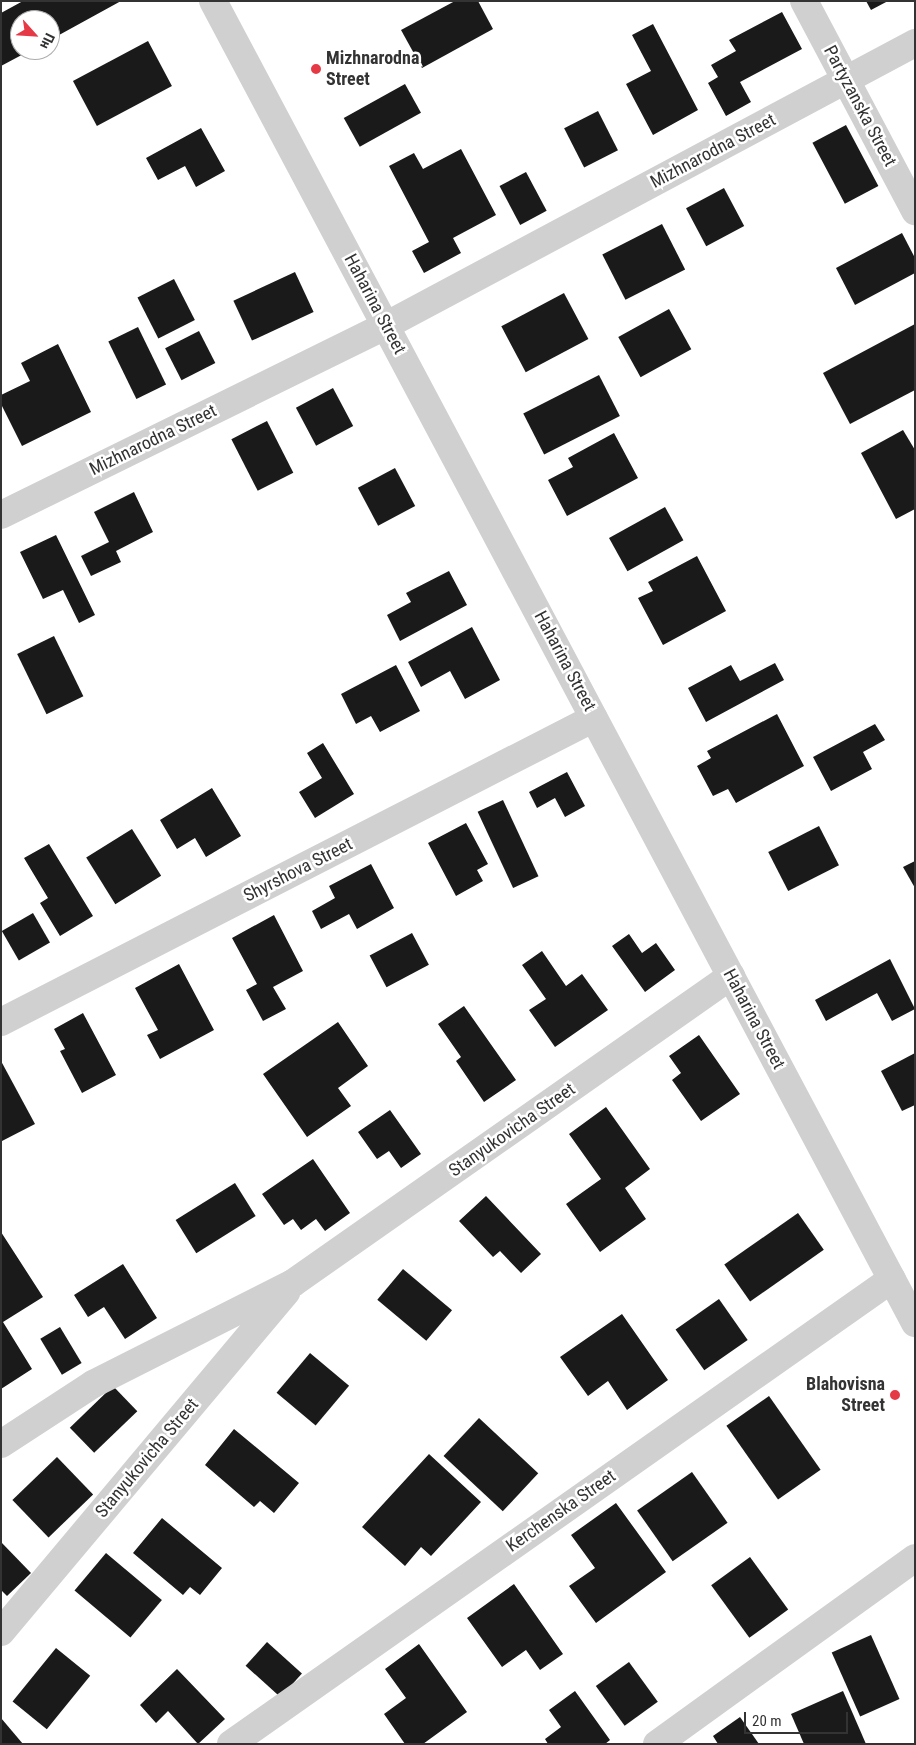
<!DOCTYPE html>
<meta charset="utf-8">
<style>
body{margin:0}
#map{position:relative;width:916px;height:1745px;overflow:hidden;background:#fff;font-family:"Roboto Condensed",sans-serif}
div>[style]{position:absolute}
.building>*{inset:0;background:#1a1a1a;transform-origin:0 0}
.minor>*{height:28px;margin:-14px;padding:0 14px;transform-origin:14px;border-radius:14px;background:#d0d0d0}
.dots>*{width:14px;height:14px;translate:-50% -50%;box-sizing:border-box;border:2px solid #fff;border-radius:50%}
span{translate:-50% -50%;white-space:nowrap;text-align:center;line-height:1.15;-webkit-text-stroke:5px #fff;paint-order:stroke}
.poi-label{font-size:18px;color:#333;font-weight:700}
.left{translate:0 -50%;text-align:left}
.right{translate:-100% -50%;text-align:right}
.street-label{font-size:18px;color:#333}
.frame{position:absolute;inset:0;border:2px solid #333;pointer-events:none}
.north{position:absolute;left:10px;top:10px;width:50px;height:50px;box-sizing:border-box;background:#fff;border:1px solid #adadad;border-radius:50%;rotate:116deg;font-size:14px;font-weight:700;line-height:20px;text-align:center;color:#333}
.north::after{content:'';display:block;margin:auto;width:18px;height:22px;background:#e63946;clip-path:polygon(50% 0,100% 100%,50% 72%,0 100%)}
.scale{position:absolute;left:744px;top:1712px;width:104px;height:22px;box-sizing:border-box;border:2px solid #333;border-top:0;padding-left:6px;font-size:15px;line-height:18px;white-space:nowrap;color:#333;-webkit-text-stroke:4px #fff;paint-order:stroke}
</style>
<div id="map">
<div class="building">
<div style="clip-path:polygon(23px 1px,121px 1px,50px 40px,50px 20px,20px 20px,20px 50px,31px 50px,1px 66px,1px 13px)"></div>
<div style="clip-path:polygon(455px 1px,478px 1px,493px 29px,422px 68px,401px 30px)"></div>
<div style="clip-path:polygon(866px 1px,888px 1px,871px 10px)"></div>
<div style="clip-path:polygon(782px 12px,802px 49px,740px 82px,751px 102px,726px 116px,708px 83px,718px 77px,711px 65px,736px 51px,729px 40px)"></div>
<div style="clip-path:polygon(653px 24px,698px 110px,653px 135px,626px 84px,651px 71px,632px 35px)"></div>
<div style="left:148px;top:41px;width:51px;height:85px;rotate:62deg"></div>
<div style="left:405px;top:84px;width:33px;height:70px;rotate:61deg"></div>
<div style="left:598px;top:111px;width:44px;height:38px;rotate:63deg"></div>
<div style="left:846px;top:125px;width:69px;height:38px;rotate:62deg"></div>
<div style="clip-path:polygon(201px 128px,225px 171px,196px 187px,185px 166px,158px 180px,146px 158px)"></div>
<div style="clip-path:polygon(461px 149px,496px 215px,453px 238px,461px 253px,424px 273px,412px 251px,429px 242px,389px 166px,414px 153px,423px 169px)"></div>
<div style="left:526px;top:172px;width:44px;height:30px;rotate:62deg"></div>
<div style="left:724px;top:188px;width:43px;height:43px;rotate:62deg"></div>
<div style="left:662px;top:224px;width:51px;height:67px;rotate:63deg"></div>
<div style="clip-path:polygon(902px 233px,915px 258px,915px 273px,855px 305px,836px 268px)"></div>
<div style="left:295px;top:272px;width:44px;height:68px;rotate:65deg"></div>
<div style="left:174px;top:279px;width:46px;height:41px;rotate:63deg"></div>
<div style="left:564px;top:293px;width:52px;height:71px;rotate:62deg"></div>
<div style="left:669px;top:309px;width:46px;height:58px;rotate:61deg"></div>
<div style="clip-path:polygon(915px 324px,915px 390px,850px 424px,823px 373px)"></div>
<div style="left:138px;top:327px;width:64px;height:33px;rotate:64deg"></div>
<div style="left:199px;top:331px;width:36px;height:38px;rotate:63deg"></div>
<div style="clip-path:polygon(58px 344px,91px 412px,22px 446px,1px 404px,1px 395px,30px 381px,21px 363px)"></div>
<div style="left:599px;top:375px;width:46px;height:85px;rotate:63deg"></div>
<div style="left:333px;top:388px;width:43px;height:42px;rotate:62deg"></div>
<div style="left:267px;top:421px;width:58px;height:40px;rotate:63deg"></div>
<div style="clip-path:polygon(903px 430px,915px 450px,915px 509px,896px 519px,861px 453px)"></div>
<div style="clip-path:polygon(614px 433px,638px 478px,567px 516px,548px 480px,573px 467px,568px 458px)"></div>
<div style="left:395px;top:468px;width:43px;height:42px;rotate:62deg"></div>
<div style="clip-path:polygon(134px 492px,153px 532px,116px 551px,121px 562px,91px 576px,81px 556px,109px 542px,94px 512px)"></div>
<div style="left:665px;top:507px;width:38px;height:64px;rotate:61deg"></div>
<div style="clip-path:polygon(56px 535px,95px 615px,79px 623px,63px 590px,43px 599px,20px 552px)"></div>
<div style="clip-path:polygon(697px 556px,726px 611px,663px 645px,638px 598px,653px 591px,648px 582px)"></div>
<div style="clip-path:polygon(449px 571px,467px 605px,400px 641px,387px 615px,411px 602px,406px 593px)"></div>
<div style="clip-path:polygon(472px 627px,500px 680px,465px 699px,450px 671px,421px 687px,408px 662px)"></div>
<div style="left:54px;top:636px;width:67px;height:41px;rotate:64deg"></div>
<div style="clip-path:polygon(775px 663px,784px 680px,706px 722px,688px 688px,731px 665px,740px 681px)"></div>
<div style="clip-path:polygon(396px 665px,420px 711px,380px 732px,371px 716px,356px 724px,341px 694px)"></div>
<div style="clip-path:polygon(777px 714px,804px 766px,736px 803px,728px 789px,713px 796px,697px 766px,711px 758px,707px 751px)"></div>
<div style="clip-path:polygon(875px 724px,885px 740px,863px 752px,872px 769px,831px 791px,813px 757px)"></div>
<div style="clip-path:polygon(323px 743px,354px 794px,315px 818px,299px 792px,322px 778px,307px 753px)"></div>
<div style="clip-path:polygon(567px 772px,585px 806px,565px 817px,555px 798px,537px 808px,529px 792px)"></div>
<div style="clip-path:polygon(212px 788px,241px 836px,206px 857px,195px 838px,177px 849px,160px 820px)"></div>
<div style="left:503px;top:800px;width:84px;height:28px;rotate:65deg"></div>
<div style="clip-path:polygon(466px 823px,488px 864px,477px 870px,483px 881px,456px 896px,428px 843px)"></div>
<div style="left:819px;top:826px;width:44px;height:57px;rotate:63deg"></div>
<div style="left:132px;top:829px;width:55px;height:54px;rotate:58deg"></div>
<div style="clip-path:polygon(49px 844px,93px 916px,60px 936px,40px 903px,48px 898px,24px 858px)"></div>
<div style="clip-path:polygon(915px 861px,915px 888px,903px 867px)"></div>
<div style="clip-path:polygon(371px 864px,394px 908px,357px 929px,349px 914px,321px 929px,312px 911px,335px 898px,329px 886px)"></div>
<div style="left:33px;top:913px;width:34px;height:36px;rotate:60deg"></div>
<div style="clip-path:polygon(274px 915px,303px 971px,273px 987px,286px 1009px,263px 1021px,246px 990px,257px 984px,232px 938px)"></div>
<div style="left:412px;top:933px;width:36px;height:48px;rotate:62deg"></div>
<div style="clip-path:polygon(629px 934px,642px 953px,656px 943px,675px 970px,645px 992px,612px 946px)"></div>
<div style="clip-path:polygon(542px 951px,566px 986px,582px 974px,608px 1010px,555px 1047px,529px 1010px,546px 999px,522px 965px)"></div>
<div style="clip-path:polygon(890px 959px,915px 1009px,892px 1021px,877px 993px,826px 1021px,815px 1000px)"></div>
<div style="clip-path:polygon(179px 964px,214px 1030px,160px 1059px,147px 1035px,158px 1030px,135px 988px)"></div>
<div style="clip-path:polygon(464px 1006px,516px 1080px,484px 1102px,456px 1061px,461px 1057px,438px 1024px)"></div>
<div style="clip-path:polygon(83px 1013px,116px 1075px,82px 1093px,60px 1051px,65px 1049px,54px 1029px)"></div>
<div style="clip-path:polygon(338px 1022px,368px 1066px,338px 1088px,351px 1106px,307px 1137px,263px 1074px)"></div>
<div style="clip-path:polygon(699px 1035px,740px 1094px,701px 1121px,672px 1080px,681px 1073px,669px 1056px)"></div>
<div style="clip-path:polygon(915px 1053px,915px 1105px,902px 1111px,881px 1071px)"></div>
<div style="clip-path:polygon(1px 1061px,35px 1124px,2px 1141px,1px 1140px)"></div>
<div style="clip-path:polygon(606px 1107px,650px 1169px,625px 1188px,646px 1219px,600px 1252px,566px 1204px,601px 1179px,569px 1134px)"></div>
<div style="clip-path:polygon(390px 1110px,421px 1154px,401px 1168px,389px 1151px,377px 1159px,358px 1132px)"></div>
<div style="clip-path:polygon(313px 1159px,350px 1213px,325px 1231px,316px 1219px,301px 1230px,293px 1219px,284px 1225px,262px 1194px)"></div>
<div style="left:235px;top:1183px;width:39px;height:70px;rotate:58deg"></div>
<div style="clip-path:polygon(486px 1196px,541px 1254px,521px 1273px,500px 1251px,493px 1257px,459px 1221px)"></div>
<div style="left:798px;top:1213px;width:45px;height:90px;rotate:55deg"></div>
<div style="clip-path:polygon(1px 1232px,43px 1297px,3px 1322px,32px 1369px,1px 1389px)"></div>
<div style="clip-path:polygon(123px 1264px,157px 1318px,125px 1339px,104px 1307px,88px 1317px,74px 1295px)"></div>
<div style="left:403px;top:1269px;width:64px;height:40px;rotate:40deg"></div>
<div style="left:719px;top:1299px;width:50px;height:53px;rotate:55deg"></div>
<div style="clip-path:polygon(622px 1314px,668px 1380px,627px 1410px,608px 1381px,588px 1396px,560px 1357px)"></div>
<div style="left:60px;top:1327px;width:42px;height:23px;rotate:59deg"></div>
<div style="left:310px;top:1353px;width:51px;height:52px;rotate:40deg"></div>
<div style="left:113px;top:1386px;width:35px;height:60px;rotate:46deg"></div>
<div style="left:769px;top:1396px;width:90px;height:52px;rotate:55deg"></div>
<div style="left:479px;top:1418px;width:81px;height:52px;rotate:43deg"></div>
<div style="clip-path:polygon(234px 1429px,299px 1483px,274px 1513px,260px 1501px,254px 1507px,205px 1465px)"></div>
<div style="clip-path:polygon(429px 1454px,481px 1502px,431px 1556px,421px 1547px,405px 1566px,362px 1527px)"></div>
<div style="left:57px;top:1457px;width:52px;height:62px;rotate:46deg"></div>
<div style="left:692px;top:1472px;width:62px;height:67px;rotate:55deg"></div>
<div style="clip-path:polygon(616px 1503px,666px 1572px,596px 1623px,569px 1586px,595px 1568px,571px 1535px)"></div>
<div style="clip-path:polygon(162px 1518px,222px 1568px,200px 1595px,190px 1587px,183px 1595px,133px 1553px)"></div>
<div style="clip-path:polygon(1px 1542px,31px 1573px,7px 1596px,1px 1590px)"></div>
<div style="left:106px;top:1553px;width:73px;height:49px;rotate:40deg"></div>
<div style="left:750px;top:1557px;width:65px;height:48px;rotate:54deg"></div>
<div style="clip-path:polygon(514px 1584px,563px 1654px,540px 1670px,526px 1650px,502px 1667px,467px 1618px)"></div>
<div style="left:871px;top:1635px;width:70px;height:43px;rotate:66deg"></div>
<div style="left:267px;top:1642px;width:47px;height:32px;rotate:42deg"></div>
<div style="clip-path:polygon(419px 1644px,467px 1712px,423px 1744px,405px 1744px,384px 1714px,406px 1698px,385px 1669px)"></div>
<div style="left:56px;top:1648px;width:44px;height:69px;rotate:39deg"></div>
<div style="left:629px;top:1662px;width:49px;height:41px;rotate:54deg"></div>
<div style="clip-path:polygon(177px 1669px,225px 1719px,198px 1744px,168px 1711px,156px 1723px,140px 1705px)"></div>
<div style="clip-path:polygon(575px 1691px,610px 1740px,605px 1744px,548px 1744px,545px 1739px,561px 1727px,549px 1710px)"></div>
<div style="clip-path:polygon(843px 1691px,866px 1744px,804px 1744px,791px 1714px)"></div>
<div style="clip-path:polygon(740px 1717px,759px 1744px,718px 1744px,713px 1736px)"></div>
<div style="clip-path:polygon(1px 1718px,23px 1744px,1px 1744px)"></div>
</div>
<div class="minor">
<div style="left:213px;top:1px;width:1497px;rotate:62.03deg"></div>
<div style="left:804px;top:1px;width:238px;rotate:62.1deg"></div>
<div style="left:1px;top:515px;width:430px;rotate:-26.2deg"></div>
<div style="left:387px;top:325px;width:599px;rotate:-28.11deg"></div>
<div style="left:1px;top:1022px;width:666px;rotate:-27.14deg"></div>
<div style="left:1px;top:1444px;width:110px;rotate:-33.1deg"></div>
<div style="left:93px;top:1384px;width:224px;rotate:-26.8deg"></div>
<div style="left:293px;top:1283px;width:535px;rotate:-35.03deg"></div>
<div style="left:1px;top:1632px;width:444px;rotate:-50deg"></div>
<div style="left:231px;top:1744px;width:808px;rotate:-35.13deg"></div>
<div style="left:657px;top:1744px;width:318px;rotate:-35.8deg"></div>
</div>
<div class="dots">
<div style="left:316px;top:69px;background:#e63946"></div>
<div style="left:895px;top:1395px;background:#e63946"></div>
</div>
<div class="poi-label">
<span class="left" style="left:326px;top:69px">Mizhnarodna<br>Street</span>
<span class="right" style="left:885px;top:1395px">Blahovisna<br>Street</span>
</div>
<div class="street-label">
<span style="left:860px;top:106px;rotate:62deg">Partyzanska Street</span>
<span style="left:713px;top:151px;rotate:-28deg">Mizhnarodna Street</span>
<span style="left:375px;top:304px;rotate:62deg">Haharina Street</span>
<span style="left:153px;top:440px;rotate:-26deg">Mizhnarodna Street</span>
<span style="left:565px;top:661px;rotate:62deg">Haharina Street</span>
<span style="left:298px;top:870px;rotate:-27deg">Shyrshova Street</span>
<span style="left:754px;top:1019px;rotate:62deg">Haharina Street</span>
<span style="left:512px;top:1130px;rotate:-35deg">Stanyukovicha Street</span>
<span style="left:147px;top:1458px;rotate:-50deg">Stanyukovicha Street</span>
<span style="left:561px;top:1511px;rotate:-35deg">Kerchenska Street</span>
</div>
<div class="frame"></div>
<div class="north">Пн</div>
<div class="scale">20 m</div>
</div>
